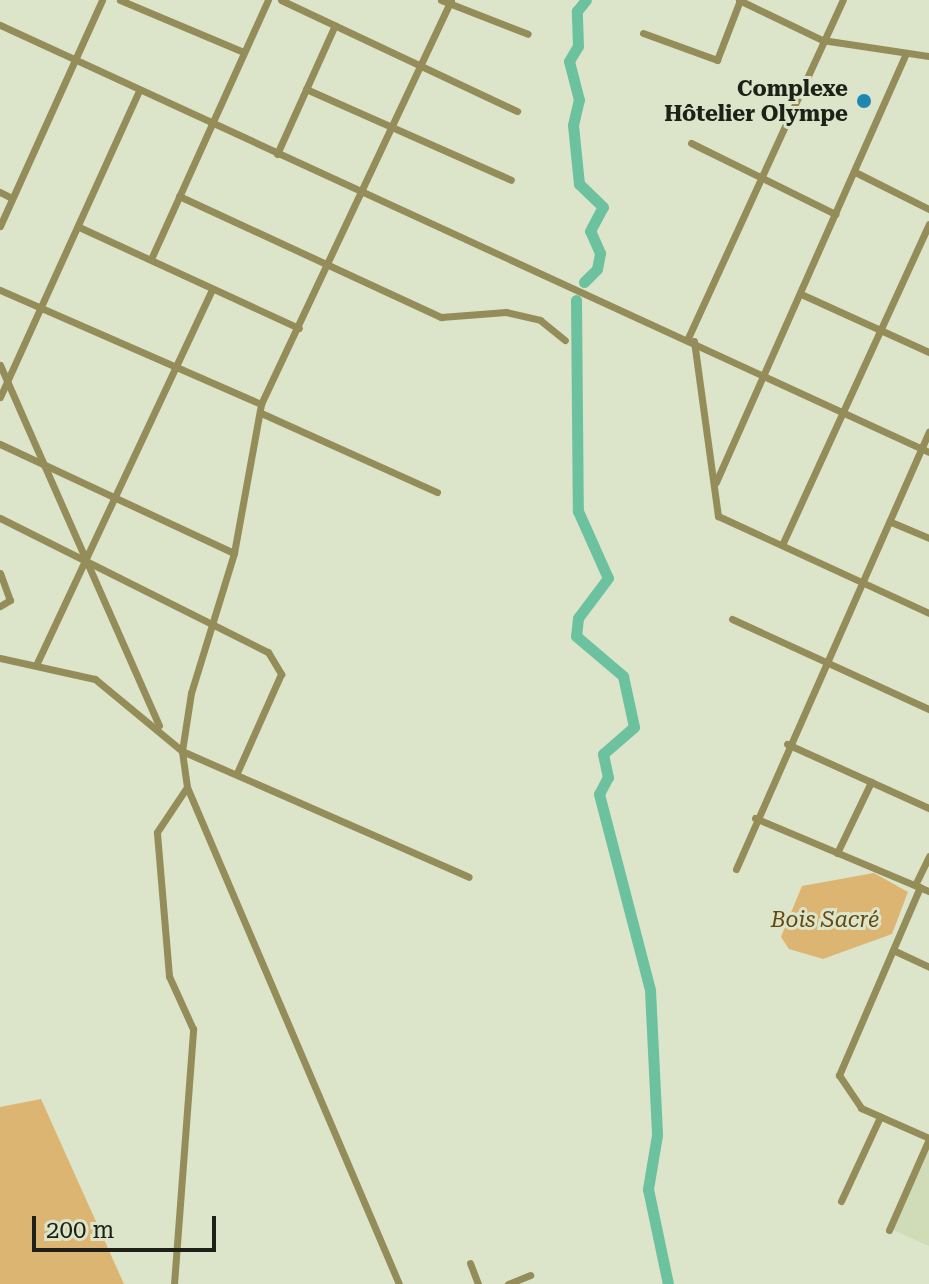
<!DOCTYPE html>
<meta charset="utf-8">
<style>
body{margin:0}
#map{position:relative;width:929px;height:1284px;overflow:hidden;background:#dce5c9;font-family:"Roboto Serif",serif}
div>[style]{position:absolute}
.built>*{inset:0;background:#d0dbb8}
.green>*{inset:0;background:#dcb573}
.river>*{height:11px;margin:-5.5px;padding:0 5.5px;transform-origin:5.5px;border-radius:5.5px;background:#6cc29f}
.minor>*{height:7px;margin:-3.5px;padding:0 3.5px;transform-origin:3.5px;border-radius:3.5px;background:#958d59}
.dots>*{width:22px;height:22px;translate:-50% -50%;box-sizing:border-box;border:4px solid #dce5c9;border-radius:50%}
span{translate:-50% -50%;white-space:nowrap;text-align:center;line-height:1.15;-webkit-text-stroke:6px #dce5c9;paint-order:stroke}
.poi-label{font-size:22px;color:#1e2117;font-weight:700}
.right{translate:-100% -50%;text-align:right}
.park-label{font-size:22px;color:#644813;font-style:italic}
.scale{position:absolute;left:32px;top:1216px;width:184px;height:36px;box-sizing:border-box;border:4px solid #1e2117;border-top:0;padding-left:10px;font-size:24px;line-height:28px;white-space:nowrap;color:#1e2117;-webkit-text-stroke:6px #dce5c9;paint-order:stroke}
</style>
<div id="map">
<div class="built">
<div style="clip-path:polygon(929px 1149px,929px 1246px,893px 1230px)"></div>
</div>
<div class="green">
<div style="clip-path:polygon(874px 873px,908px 892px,892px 934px,823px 959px,789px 949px,781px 937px,802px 886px)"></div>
<div style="clip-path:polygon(41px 1099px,124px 1284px,0 1284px,0 1107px)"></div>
</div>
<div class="river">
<div style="left:584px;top:282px;width:18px;rotate:-45deg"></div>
<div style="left:597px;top:269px;width:16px;rotate:-79deg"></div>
<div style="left:600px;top:253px;width:24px;rotate:-114deg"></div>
<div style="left:590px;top:231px;width:27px;rotate:-62deg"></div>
<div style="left:603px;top:207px;width:33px;rotate:-136deg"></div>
<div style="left:579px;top:184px;width:59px;rotate:-95.8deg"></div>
<div style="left:573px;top:125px;width:26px;rotate:-77deg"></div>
<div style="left:579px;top:100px;width:40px;rotate:-104.4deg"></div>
<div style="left:569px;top:61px;width:17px;rotate:-59deg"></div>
<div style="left:578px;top:46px;width:35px;rotate:-92deg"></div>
<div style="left:577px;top:11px;width:14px;rotate:-51deg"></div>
<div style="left:576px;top:300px;width:211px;rotate:89.5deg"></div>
<div style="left:578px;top:511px;width:73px;rotate:65.9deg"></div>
<div style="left:608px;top:578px;width:50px;rotate:126.9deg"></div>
<div style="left:578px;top:618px;width:18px;rotate:96deg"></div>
<div style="left:576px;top:636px;width:62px;rotate:40.4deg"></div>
<div style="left:623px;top:676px;width:52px;rotate:77.8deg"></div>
<div style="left:634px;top:727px;width:41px;rotate:138.9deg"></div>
<div style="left:603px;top:754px;width:24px;rotate:78deg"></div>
<div style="left:608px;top:777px;width:19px;rotate:118deg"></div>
<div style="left:599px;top:794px;width:203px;rotate:75.4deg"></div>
<div style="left:650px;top:990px;width:145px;rotate:87.2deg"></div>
<div style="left:657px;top:1135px;width:55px;rotate:99.5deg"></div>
<div style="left:648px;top:1189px;width:97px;rotate:78.1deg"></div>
</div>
<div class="minor">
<div style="left:120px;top:0;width:134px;rotate:22.8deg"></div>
<div style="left:281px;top:0;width:261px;rotate:25.2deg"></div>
<div style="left:441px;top:0;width:93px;rotate:21.3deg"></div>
<div style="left:739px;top:0;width:92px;rotate:25.7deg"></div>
<div style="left:822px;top:40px;width:108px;rotate:8.5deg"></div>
<div style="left:0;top:25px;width:1022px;rotate:24.69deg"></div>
<div style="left:643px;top:33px;width:79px;rotate:20deg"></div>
<div style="left:717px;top:60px;width:64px;rotate:-69deg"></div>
<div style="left:306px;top:89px;width:224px;rotate:23.9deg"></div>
<div style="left:691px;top:143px;width:161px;rotate:26.2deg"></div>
<div style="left:277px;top:154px;width:141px;rotate:-65.8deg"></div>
<div style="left:855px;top:172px;width:83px;rotate:26.6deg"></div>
<div style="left:0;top:192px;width:13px;rotate:27deg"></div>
<div style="left:179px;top:196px;width:289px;rotate:24.8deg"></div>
<div style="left:441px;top:317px;width:65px;rotate:-4.4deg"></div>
<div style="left:506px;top:312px;width:35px;rotate:13deg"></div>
<div style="left:540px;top:320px;width:32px;rotate:39deg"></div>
<div style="left:0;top:226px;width:248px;rotate:-65.7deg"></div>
<div style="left:79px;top:227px;width:242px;rotate:24.7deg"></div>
<div style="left:151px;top:259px;width:284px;rotate:-65.7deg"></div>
<div style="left:0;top:290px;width:285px;rotate:23.6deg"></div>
<div style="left:801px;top:294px;width:141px;rotate:24.4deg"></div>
<div style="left:688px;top:338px;width:372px;rotate:-65.4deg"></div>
<div style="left:694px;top:341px;width:177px;rotate:82.2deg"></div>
<div style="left:718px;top:516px;width:232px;rotate:24.7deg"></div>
<div style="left:0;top:365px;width:394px;rotate:66.2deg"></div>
<div style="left:0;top:397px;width:337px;rotate:-65.6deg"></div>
<div style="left:261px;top:413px;width:193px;rotate:24.2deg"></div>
<div style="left:0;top:444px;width:258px;rotate:25deg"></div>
<div style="left:716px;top:482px;width:468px;rotate:-66.1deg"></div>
<div style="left:0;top:518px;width:300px;rotate:26.6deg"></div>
<div style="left:268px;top:652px;width:26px;rotate:59deg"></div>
<div style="left:281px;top:674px;width:108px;rotate:114deg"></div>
<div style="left:891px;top:522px;width:41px;rotate:22.8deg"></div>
<div style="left:782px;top:545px;width:353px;rotate:-65.4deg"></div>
<div style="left:0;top:573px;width:29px;rotate:70deg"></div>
<div style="left:10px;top:600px;width:12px;rotate:149deg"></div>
<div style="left:732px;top:619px;width:217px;rotate:24.6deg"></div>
<div style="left:0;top:658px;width:97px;rotate:12.5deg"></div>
<div style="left:95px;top:679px;width:113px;rotate:39.6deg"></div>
<div style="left:182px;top:751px;width:313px;rotate:23.7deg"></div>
<div style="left:37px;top:663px;width:413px;rotate:-64.9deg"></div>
<div style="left:787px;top:744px;width:156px;rotate:24.3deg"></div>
<div style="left:755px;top:818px;width:189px;rotate:22.8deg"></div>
<div style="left:837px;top:853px;width:79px;rotate:-64.4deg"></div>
<div style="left:736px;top:869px;width:478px;rotate:-66.2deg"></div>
<div style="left:915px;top:885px;width:32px;rotate:-64deg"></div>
<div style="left:920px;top:887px;width:205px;rotate:113.3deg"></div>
<div style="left:839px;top:1075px;width:40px;rotate:56deg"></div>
<div style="left:861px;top:1108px;width:74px;rotate:23.8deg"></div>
<div style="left:893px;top:950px;width:40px;rotate:25deg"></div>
<div style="left:841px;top:1201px;width:93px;rotate:-65.1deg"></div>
<div style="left:889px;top:1230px;width:99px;rotate:-66.3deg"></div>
<div style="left:470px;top:1263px;width:22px;rotate:69deg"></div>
<div style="left:174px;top:1284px;width:256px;rotate:-85.7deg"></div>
<div style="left:193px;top:1029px;width:58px;rotate:-114.4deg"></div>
<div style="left:169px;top:976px;width:144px;rotate:-94.8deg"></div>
<div style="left:157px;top:832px;width:54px;rotate:-56.3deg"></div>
<div style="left:399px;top:1284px;width:540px;rotate:-113.1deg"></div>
<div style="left:187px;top:787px;width:36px;rotate:-98deg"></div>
<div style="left:182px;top:751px;width:59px;rotate:-81.2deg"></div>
<div style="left:191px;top:693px;width:146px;rotate:-72.9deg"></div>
<div style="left:234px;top:553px;width:151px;rotate:-79.7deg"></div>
<div style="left:261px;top:404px;width:446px;rotate:-64.8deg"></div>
<div style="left:508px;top:1284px;width:24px;rotate:-22deg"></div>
</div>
<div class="dots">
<div style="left:864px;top:101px;background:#1e87af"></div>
</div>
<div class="poi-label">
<span class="right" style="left:848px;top:101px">Complexe<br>Hôtelier Olympe</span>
</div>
<div class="park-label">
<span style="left:825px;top:920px">Bois Sacré</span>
</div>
<div class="scale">200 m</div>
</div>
